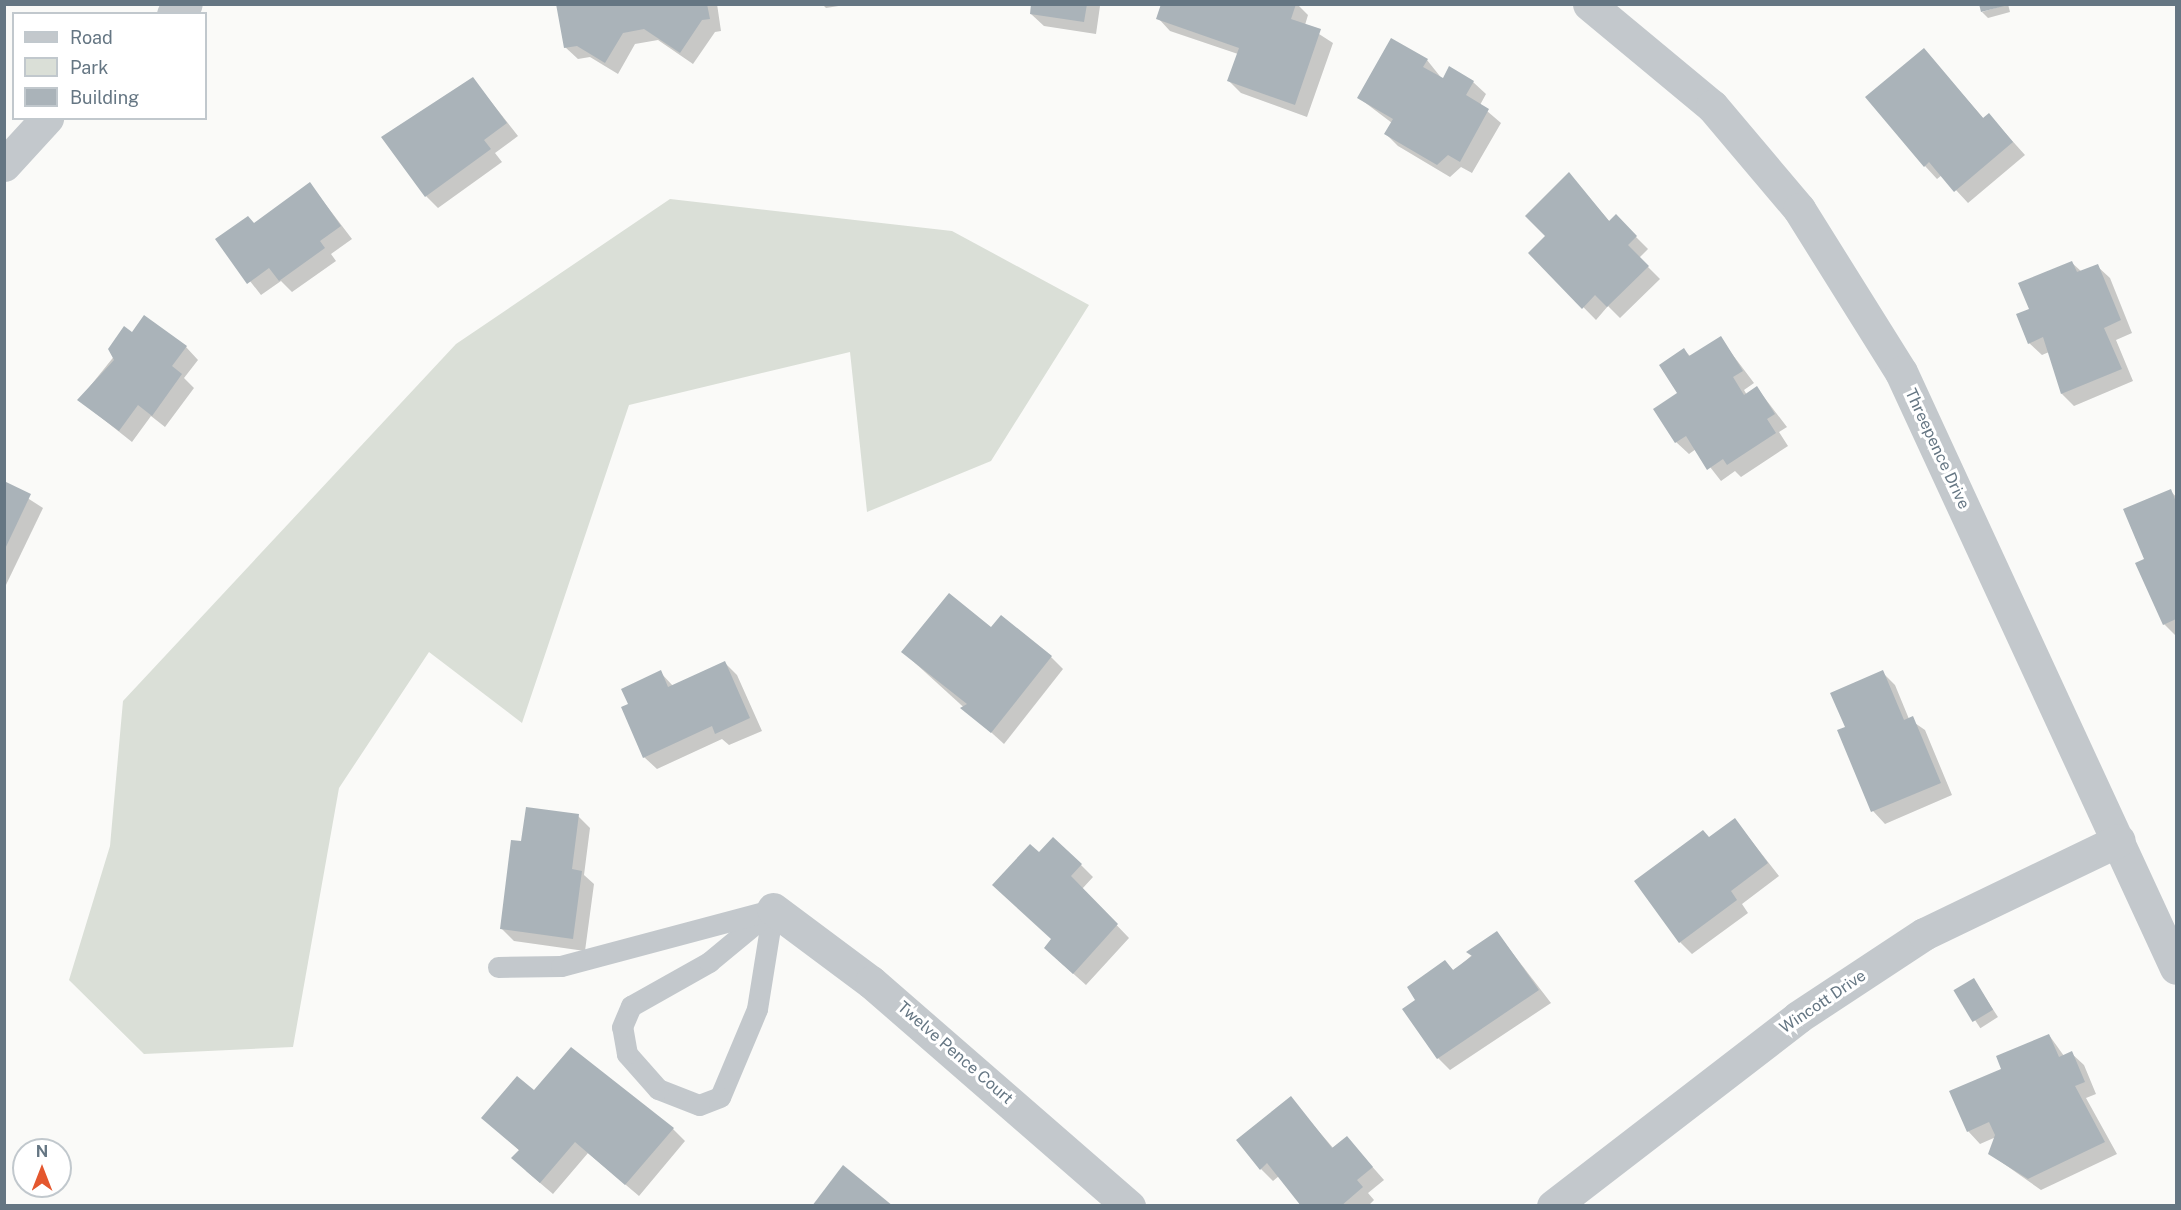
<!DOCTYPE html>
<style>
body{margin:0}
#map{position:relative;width:2181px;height:1210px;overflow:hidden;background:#fafaf8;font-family:"Public Sans",sans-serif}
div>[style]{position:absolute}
.green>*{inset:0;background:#dadfd7}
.shadow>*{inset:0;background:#0003;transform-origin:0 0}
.building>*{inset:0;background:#aab3b9;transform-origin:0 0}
.service>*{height:21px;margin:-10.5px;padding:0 10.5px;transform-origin:10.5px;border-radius:10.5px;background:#c3c8cc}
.minor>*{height:33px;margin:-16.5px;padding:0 16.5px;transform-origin:16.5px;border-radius:16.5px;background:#c3c8cc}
span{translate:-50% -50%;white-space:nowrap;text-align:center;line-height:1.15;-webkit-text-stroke:6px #fff;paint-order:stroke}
.street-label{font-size:16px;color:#657683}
.frame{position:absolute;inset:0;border:6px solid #657683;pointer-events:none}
.legend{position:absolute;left:12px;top:12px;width:195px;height:108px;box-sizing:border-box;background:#fff;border:2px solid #c1c8cd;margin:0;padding:8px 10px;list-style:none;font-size:18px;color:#657683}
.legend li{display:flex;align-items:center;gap:12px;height:30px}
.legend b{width:30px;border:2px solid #c1c8cd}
.north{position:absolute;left:12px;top:1138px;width:60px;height:60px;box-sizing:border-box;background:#fff;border:2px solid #c1c8cd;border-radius:50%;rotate:0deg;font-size:16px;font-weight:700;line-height:24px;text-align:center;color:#657683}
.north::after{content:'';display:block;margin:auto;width:21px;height:27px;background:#e4572e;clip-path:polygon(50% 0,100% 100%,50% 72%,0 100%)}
</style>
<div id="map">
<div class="green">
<div style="clip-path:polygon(670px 199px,952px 231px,1089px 305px,991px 461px,867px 512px,850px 352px,629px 405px,522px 723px,429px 652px,339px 788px,293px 1047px,144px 1054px,69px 980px,110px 846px,123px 701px,456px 344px)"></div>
</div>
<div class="shadow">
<div style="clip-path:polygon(558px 4px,717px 4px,721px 31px,715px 32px,693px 64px,658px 40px,635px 44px,618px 74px,590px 57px,578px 59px,565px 47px)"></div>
<div style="clip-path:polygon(822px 4px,851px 4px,826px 8px)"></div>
<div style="clip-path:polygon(1033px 4px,1107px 4px,1100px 6px,1096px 34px,1044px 26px,1031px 14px)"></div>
<div style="clip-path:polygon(1163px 4px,1297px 4px,1308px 15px,1305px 25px,1333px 43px,1307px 117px,1241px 93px,1229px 81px,1238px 54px,1170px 31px,1158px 18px)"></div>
<div style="clip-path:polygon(2008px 4px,2010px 12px,1988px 18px,1982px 12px)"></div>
<div style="clip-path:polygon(1924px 50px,1984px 119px,1989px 115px,2025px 155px,1968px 203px,1942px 175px,1937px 179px,1925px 166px,1867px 97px)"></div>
<div style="clip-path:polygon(1427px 60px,1443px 80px,1473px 82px,1486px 94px,1480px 105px,1501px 123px,1472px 173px,1461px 167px,1450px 177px,1398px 146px,1386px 134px,1392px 123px,1359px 98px)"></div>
<div style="clip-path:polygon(473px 79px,518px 136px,495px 153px,502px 162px,438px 208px,426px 196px)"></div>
<div style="clip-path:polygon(1569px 174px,1610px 222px,1616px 217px,1648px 249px,1639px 258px,1660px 279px,1620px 318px,1608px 306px,1596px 320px,1530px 253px,1547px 236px)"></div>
<div style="clip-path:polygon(310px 184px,352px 239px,331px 254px,336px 261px,292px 292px,281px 281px,261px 295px,217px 239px,254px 224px)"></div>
<div style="clip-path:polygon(2072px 263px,2082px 272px,2097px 266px,2110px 278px,2132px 333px,2116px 340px,2133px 381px,2074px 406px,2062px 394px,2049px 352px,2042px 355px,2029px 343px,2031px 309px)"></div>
<div style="clip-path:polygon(132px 334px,186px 347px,198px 360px,184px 378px,194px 388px,165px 427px,151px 416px,132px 442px,79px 400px)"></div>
<div style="clip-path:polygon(1720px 338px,1754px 383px,1744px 390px,1747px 395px,1757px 388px,1787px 427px,1779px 432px,1788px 446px,1741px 477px,1735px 471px,1721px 481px,1696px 449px,1689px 454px,1676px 442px,1684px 350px,1691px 357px)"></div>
<div style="clip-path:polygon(4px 483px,43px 508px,4px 589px)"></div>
<div style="clip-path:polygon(2170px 490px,2176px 497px,2176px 636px,2164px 624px)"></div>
<div style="clip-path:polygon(991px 629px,1051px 657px,1063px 669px,1004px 744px,903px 652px)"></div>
<div style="clip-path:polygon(725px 663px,737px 675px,762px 731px,729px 745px,722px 739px,657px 769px,644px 757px,630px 705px,660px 672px,673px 686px)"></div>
<div style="clip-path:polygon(1882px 672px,1895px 685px,1909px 719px,1925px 730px,1952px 795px,1885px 824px,1873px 811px,1847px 728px)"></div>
<div style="clip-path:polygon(578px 816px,590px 828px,584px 875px,594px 884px,585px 951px,514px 941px,501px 928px,523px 843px)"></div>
<div style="clip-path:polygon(1735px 820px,1779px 876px,1742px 904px,1748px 913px,1692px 954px,1680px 942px,1710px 839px)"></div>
<div style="clip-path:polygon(1039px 854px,1081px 865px,1093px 877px,1082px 889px,1129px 938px,1086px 985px,1058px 960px)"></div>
<div style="clip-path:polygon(1497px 933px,1551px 1003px,1450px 1070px,1438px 1058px,1445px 962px,1454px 971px)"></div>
<div style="left:1974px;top:980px;width:44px;height:21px;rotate:57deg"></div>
<div style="clip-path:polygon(2049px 1035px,2064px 1056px,2071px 1053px,2084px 1065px,2096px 1094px,2086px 1098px,2117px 1154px,2041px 1190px,1990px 1154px,1996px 1137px,1980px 1144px,1968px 1131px,2003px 1070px)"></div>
<div style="clip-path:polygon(534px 1092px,673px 1129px,685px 1141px,639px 1196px,588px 1153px,553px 1194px,526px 1171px,520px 1151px,483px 1118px)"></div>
<div style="clip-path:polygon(1290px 1098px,1334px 1149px,1347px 1138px,1384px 1180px,1368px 1193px,1374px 1200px,1368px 1206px,1303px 1206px,1279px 1176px,1273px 1181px,1261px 1169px)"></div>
</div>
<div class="building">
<div style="clip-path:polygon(556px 4px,707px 4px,710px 19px,702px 20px,680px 53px,644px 29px,623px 33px,605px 63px,577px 46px,564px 48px)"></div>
<div style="clip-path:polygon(1031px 4px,1087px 4px,1084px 22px,1030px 14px)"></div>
<div style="clip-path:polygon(1161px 4px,1296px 4px,1291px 19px,1321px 29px,1295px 105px,1227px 81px,1239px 48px,1156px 19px)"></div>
<div style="clip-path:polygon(1979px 4px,2008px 4px,2008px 5px,1981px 12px)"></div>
<div style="clip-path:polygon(1391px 38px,1428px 59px,1423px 67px,1443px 78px,1449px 66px,1474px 81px,1466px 95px,1489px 109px,1460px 162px,1448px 155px,1437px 165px,1384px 134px,1393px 119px,1357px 98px)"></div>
<div style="clip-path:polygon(1924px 48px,1983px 118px,1989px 113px,2013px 142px,1954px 192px,1929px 162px,1924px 167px,1865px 97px)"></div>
<div style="clip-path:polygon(473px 77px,507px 123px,484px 140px,491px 149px,425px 197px,381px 137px)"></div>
<div style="clip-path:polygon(1569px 172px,1609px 221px,1616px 214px,1637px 236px,1628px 245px,1649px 266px,1607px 307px,1595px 295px,1582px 309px,1528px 253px,1545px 236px,1525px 216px)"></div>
<div style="clip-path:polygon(310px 182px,341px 226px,320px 241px,325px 248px,279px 281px,269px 268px,247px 284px,215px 239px,248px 216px,254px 223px)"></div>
<div style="clip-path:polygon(2072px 261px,2077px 272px,2098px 264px,2121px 320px,2104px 328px,2122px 369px,2061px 394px,2043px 337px,2028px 344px,2016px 314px,2029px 309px,2018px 283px)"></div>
<div style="clip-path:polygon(144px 315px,187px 346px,172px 366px,182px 374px,152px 416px,138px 405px,119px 431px,77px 400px,114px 360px,108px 349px,124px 326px,132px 332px)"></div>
<div style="clip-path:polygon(1721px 336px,1743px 371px,1733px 377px,1744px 395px,1757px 386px,1775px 414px,1767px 419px,1776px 433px,1727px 465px,1723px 459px,1707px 470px,1686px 436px,1675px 443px,1653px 409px,1677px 393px,1659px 365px,1684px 348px,1689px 356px)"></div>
<div style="clip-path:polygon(4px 481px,31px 494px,4px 551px)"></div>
<div style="clip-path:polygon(2171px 489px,2176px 502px,2176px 619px,2163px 625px,2135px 563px,2144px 559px,2123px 509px)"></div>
<div style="clip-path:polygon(949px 593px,991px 627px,1001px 615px,1052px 656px,991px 733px,960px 708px,967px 704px,901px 652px)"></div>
<div style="clip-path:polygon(725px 661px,750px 718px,715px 734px,712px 726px,643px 758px,621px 707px,628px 704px,621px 689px,661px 670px,668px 687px)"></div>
<div style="clip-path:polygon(1883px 670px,1904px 720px,1913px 716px,1941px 783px,1871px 812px,1837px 730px,1845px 727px,1830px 693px)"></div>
<div style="clip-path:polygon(526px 807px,579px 814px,572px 869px,582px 871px,573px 939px,500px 929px,511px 840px,521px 841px)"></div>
<div style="clip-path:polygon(1735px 818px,1768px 863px,1731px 891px,1737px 900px,1679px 943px,1634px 881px,1703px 830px,1709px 837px)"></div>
<div style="clip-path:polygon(1053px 837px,1082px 864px,1071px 876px,1118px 924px,1073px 974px,1044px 948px,1051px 939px,992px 885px,1030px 844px,1039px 852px)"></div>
<div style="clip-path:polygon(1497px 931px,1539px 990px,1437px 1059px,1402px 1009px,1415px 1000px,1407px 987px,1445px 960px,1453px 970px,1472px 956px,1466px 952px)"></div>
<div style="left:1974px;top:978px;width:37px;height:24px;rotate:59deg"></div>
<div style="clip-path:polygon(2049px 1034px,2059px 1057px,2072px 1051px,2085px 1082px,2075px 1086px,2105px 1142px,2028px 1179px,1988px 1154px,1995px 1135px,1989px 1122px,1967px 1132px,1949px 1091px,2001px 1069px,1996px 1056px)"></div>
<div style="clip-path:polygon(571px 1047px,674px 1128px,625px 1185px,575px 1142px,540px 1183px,511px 1158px,519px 1150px,481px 1118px,517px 1076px,534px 1090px)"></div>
<div style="clip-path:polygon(1291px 1096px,1332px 1148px,1347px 1136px,1373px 1167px,1357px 1180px,1363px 1187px,1341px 1206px,1301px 1206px,1267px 1163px,1260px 1170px,1236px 1140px)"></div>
<div style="clip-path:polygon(843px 1165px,893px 1206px,812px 1206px)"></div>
</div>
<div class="service">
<div style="left:773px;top:909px;width:101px;rotate:99.1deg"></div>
<div style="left:757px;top:1009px;width:95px;rotate:112.8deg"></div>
<div style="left:720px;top:1097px;width:22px;rotate:159deg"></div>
<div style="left:699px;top:1105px;width:44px;rotate:-158.7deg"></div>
<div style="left:658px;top:1089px;width:47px;rotate:-131.5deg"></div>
<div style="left:627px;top:1054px;width:27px;rotate:-100deg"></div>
<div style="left:622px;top:1027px;width:23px;rotate:-67deg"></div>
<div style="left:631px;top:1006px;width:90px;rotate:-29.4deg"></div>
<div style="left:709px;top:962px;width:83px;rotate:-39.6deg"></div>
<div style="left:498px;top:967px;width:63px;rotate:-0.9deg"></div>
<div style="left:561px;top:966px;width:210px;rotate:-14.9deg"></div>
</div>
<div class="minor">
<div style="left:1589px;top:4px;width:160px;rotate:39.7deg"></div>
<div style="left:1712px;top:106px;width:135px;rotate:49.8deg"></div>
<div style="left:1799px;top:209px;width:192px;rotate:58deg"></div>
<div style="left:1901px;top:372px;width:656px;rotate:65.23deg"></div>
<div style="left:173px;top:14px;width:16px;rotate:-38deg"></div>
<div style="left:4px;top:165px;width:64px;rotate:-47.5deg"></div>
<div style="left:773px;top:909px;width:122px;rotate:36.7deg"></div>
<div style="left:871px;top:982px;width:342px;rotate:41deg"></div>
<div style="left:1553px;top:1206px;width:309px;rotate:-37.6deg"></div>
<div style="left:1798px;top:1017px;width:151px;rotate:-33.4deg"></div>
<div style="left:1924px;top:934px;width:216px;rotate:-25.7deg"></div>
</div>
<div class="street-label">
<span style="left:1937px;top:449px;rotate:65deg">Threepence Drive</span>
<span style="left:1823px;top:1002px;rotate:-34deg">Wincott Drive</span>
<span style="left:955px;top:1053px;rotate:41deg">Twelve Pence Court</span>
</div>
<div class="frame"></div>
<ul class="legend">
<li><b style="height:8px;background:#c3c8cc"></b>Road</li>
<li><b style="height:16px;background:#dadfd7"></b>Park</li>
<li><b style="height:16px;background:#aab3b9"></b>Building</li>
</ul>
<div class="north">N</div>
</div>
